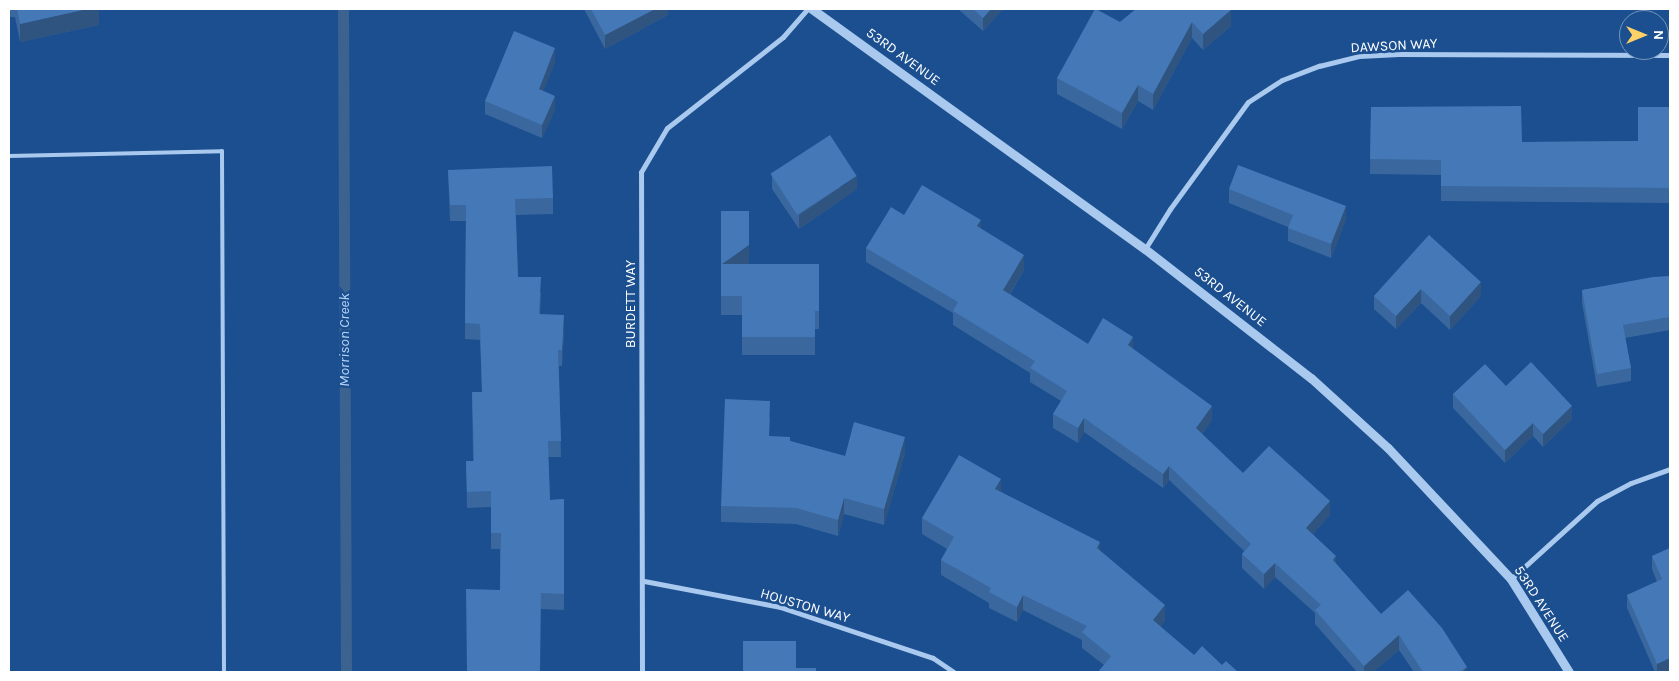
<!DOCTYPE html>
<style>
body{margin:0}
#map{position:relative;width:1679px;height:681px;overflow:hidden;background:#1b4f8f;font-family:Karla,sans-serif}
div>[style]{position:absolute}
.stream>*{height:11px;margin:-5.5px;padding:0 5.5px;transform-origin:5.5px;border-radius:5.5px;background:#3c6290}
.service>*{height:4px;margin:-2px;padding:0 2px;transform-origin:2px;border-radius:2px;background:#a9c9ee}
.minor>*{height:5px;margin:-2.5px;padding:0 2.5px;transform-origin:2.5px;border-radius:2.5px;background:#a9c9ee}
.tertiary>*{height:9px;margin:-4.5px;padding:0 4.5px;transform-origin:4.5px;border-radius:4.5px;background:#a9c9ee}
.wall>*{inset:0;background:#3a679d}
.shaded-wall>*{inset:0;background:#305480}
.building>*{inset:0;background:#4478b7;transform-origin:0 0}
span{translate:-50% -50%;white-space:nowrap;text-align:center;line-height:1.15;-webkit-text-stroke:5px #1b4f8f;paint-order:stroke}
.street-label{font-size:14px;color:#fff}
.water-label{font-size:15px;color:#b5d3f5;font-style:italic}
.frame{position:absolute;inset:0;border:10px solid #fff;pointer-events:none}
.north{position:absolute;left:1619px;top:10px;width:50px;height:50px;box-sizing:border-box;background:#1b4f8f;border:1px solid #7695bc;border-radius:50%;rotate:90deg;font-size:14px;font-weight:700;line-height:20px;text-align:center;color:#fff}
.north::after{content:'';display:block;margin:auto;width:18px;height:22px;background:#ffd166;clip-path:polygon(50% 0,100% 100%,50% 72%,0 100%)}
</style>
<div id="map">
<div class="stream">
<div style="left:343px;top:9px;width:663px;rotate:89.74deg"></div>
</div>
<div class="service">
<div style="left:9px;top:156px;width:213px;rotate:-1.3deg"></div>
<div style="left:222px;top:151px;width:521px;rotate:89.78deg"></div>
</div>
<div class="minor">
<div style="left:1145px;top:249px;width:47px;rotate:-58deg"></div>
<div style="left:1170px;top:209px;width:132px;rotate:-53.9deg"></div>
<div style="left:1248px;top:102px;width:40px;rotate:-32.9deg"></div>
<div style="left:1282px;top:80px;width:40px;rotate:-21deg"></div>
<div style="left:1319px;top:66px;width:41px;rotate:-14deg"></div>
<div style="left:1359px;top:56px;width:40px;rotate:-2.9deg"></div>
<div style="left:1399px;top:54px;width:271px;rotate:0.2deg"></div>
<div style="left:1511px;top:579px;width:116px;rotate:-42.2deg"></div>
<div style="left:1597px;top:501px;width:38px;rotate:-28deg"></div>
<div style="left:1631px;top:483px;width:41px;rotate:-19.7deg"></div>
<div style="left:644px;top:581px;width:138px;rotate:10.8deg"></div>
<div style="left:780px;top:607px;width:161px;rotate:18.4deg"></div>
<div style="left:933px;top:658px;width:25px;rotate:34deg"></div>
<div style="left:642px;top:672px;width:500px;rotate:-90.11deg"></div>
<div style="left:641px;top:172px;width:51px;rotate:-59.4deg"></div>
<div style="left:667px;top:128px;width:147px;rotate:-38.1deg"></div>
<div style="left:783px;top:37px;width:37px;rotate:-49deg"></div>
</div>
<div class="tertiary">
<div style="left:812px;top:9px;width:410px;rotate:35.8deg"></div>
<div style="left:1145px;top:249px;width:210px;rotate:37.9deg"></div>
<div style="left:1311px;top:378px;width:104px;rotate:42.3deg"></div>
<div style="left:1388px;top:448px;width:180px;rotate:46.8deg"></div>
<div style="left:1511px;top:579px;width:110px;rotate:58.1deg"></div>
</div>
<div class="wall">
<div style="clip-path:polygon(9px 9px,99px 9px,99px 25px,20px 42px,15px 17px,9px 17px)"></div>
<div style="clip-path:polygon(585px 9px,668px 9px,668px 15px,605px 49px,585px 11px)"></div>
<div style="clip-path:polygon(958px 9px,1003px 9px,983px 31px)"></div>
<div style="clip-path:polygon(1136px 9px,1231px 26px,1203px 50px,1192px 38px,1153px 110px,1138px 101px,1122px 129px,1057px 94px,1057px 78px,1120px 22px)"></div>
<div style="clip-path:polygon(555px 62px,543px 91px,555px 109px,542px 138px,485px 114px,485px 101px)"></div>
<div style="clip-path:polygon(1371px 107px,1522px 142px,1638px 141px,1670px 107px,1670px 203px,1441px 201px,1441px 175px,1370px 174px)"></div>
<div style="clip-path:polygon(448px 170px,553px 198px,553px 214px,516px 215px,518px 277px,541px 293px,540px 314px,564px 331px,562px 366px,559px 366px,561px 457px,548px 457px,550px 500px,564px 499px,564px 610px,541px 609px,500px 590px,500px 549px,491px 549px,491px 507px,467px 508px,466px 461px,473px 461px,472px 392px,482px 392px,480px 340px,465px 339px,466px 221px,450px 221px)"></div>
<div style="clip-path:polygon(772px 176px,857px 189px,799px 229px,772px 189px)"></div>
<div style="clip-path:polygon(1229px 189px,1346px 219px,1331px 258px,1288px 241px,1288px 227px,1229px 203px)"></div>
<div style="clip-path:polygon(721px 211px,749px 264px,748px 264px,819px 264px,819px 329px,815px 329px,815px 355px,742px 355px,742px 315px,721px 315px)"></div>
<div style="clip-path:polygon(904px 215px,981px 229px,1024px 270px,1010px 294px,1088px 344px,1133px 349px,1212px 420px,1202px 434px,1243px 473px,1330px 515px,1313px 534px,1336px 564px,1381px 614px,1467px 672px,1414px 672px,1399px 650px,1373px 672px,1357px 672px,1315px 624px,1315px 613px,1275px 577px,1264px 589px,1242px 568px,1242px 554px,1244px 551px,1169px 480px,1163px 488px,1084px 432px,1078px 443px,1053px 428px,1053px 414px,1061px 401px,1030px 382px,1030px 373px,953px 325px,953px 313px,866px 262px,866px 248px)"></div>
<div style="clip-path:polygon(1429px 235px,1481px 296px,1450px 330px,1421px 303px,1396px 329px,1374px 309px,1374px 296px)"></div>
<div style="clip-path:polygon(1670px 276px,1670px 330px,1625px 338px,1631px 368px,1631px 381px,1597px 387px,1582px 303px,1582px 290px)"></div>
<div style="clip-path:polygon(1506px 386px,1572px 419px,1543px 447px,1533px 436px,1505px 463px,1453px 408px,1453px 394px)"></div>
<div style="clip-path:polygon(770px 417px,769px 436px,790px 441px,845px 456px,905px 453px,884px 525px,844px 514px,838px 536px,796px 524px,721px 522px,721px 506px)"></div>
<div style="clip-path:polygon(1001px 492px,1100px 551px,1165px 621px,1160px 627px,1194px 655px,1238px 672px,1104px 665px,1082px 648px,1082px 640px,1023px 610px,1017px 622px,989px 608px,989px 603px,941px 575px,941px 560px,947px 549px,922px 534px,922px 518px)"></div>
<div style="clip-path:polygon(1670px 548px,1670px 671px,1668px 672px,1655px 672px,1627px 608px,1627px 595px,1657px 582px,1652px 569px,1652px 556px)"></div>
</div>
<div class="shaded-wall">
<div style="clip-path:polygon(87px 9px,99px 9px,99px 25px,20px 42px,20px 24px)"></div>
<div style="clip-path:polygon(655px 9px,668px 9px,668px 15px,605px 49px,605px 35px)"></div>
<div style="clip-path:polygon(991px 9px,1003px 9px,983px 31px,983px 18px)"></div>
<div style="clip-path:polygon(1231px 10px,1231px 26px,1203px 50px,1203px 34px)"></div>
<div style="clip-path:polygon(1192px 22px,1192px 38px,1153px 110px,1153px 94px)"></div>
<div style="clip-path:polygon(555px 48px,555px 62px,539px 102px,539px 89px)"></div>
<div style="clip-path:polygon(1138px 85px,1138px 101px,1122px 129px,1122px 113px)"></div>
<div style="clip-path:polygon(555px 96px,555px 109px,542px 138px,542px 125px)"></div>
<div style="clip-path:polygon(857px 176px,857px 189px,799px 229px,799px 215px)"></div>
<div style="clip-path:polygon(1346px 206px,1346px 219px,1331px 258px,1331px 244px)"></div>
<div style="clip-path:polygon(981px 220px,981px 234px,977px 226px)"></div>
<div style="clip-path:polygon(749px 245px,749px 264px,722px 282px,722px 264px)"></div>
<div style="clip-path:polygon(1024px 255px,1024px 270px,1003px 304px,1003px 290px)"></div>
<div style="clip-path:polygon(1481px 282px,1481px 296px,1450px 330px,1450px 316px)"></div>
<div style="clip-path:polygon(1421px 289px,1421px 303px,1396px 329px,1396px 316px)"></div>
<div style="clip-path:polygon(564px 315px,564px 331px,562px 366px,562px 350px)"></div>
<div style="clip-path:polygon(1133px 337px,1133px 351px,1128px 345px)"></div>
<div style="clip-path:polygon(1212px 406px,1212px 420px,1196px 442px,1196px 428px)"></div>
<div style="clip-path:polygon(1572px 406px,1572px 419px,1543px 447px,1543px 434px)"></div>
<div style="clip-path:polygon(1084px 418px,1084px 432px,1078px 443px,1078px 428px)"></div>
<div style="clip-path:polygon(1533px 423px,1533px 436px,1505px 463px,1505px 450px)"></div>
<div style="clip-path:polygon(905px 437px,905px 453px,884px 525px,884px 509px)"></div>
<div style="clip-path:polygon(1169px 466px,1169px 480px,1163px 488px,1163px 474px)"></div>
<div style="clip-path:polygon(1001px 479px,1001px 495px,995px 489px)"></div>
<div style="clip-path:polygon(844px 498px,844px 514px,838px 536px,838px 520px)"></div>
<div style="clip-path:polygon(1330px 501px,1330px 515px,1306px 542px,1306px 528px)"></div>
<div style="clip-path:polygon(1100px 542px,1100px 557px,1097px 548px)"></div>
<div style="clip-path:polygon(1336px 556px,1336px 571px,1333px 560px)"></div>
<div style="clip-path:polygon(1275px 563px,1275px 577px,1264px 589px,1264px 574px)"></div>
<div style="clip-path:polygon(1023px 595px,1023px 610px,1017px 622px,1017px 607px)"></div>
<div style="clip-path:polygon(1165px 605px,1165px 621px,1153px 636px,1153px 620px)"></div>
<div style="clip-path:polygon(1399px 635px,1399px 650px,1373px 672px,1364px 672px,1364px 666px)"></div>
<div style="clip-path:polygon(1670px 658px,1670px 671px,1668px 672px,1657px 672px,1657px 664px)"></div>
<div style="clip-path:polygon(1467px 667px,1467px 672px,1461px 672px)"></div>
</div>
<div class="building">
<div style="clip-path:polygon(17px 9px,87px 9px,20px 24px)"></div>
<div style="clip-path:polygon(591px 9px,655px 9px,605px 35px)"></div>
<div style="clip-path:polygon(973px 9px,991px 9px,983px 18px)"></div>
<div style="clip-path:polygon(1095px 9px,1096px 9px,1120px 22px,1136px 9px,1229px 9px,1231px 10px,1203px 34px,1192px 22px,1153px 94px,1138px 85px,1122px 113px,1057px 78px)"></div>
<div style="clip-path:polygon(514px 31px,555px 48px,539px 89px,555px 96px,542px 125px,485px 101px)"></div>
<div style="clip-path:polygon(1521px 106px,1522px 142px,1638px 141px,1638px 107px,1670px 107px,1670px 188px,1441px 186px,1441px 160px,1370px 159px,1371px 107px)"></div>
<div style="left:830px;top:135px;width:49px;height:71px;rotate:57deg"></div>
<div style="clip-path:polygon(1238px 165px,1346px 206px,1331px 244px,1288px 228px,1293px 215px,1229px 189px)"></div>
<div style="clip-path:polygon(552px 166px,553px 198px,515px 199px,518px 277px,541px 277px,539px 314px,564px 315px,562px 350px,558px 350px,561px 441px,548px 441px,550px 500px,564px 499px,564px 594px,541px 593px,540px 672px,467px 672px,466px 589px,500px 590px,501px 533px,491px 533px,491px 491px,467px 492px,466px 461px,474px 461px,472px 392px,482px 392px,480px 324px,465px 323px,466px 205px,450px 205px,448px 170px)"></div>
<div style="clip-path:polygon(922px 185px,981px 220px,977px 226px,1024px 255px,1003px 290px,1088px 344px,1103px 318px,1133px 337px,1128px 345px,1212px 406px,1196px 428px,1243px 473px,1269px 446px,1330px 501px,1306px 528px,1336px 556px,1333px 560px,1381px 614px,1408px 590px,1442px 628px,1467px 667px,1461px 672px,1423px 672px,1399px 635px,1364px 666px,1315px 610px,1321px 605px,1275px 563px,1264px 574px,1242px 554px,1251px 544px,1169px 466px,1163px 474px,1084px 418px,1078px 428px,1053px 414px,1067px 391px,1030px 368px,1035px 361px,953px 311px,958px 302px,866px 248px,891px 207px,904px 215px)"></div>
<div style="clip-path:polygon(721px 211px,749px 211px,749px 245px,722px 264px,819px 264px,819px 311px,815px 311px,815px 337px,742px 337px,742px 296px,721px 296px)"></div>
<div style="clip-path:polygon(1429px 235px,1481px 282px,1450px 316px,1421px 289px,1396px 316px,1374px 296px)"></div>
<div style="clip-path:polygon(1670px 276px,1670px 317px,1623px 325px,1631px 368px,1597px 374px,1582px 290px,1653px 277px)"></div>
<div style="clip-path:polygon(1531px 362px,1572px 406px,1543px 434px,1533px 423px,1505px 450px,1453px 394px,1485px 364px,1506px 386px)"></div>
<div style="clip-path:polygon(725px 399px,770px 401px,769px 436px,790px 437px,790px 441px,845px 456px,854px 422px,905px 437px,884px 509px,844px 498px,838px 520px,796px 508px,721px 506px)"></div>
<div style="clip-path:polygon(959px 455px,1001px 479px,995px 489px,1100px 542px,1097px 548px,1165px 605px,1153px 620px,1194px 655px,1202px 646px,1222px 665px,1226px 661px,1238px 672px,1098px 672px,1111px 656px,1082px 632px,1087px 626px,1023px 595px,1017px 607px,989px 592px,991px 588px,941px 560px,954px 537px,922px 518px)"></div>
<div style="clip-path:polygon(1670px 548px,1670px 658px,1657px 664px,1627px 595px,1662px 579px,1652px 556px)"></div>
<div style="clip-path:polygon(743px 641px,796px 641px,796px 668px,816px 668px,816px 672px,743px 672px)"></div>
</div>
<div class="street-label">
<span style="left:1394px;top:46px;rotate:-3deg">DAWSON WAY</span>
<span style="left:903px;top:57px;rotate:36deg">53RD AVENUE</span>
<span style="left:1230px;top:297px;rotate:38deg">53RD AVENUE</span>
<span style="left:631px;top:304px;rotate:-90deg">BURDETT WAY</span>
<span style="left:1541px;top:604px;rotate:57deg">53RD AVENUE</span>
<span style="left:805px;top:606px;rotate:16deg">HOUSTON WAY</span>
</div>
<div class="water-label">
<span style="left:345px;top:340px;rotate:-90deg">Morrison Creek</span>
</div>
<div class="frame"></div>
<div class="north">N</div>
</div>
